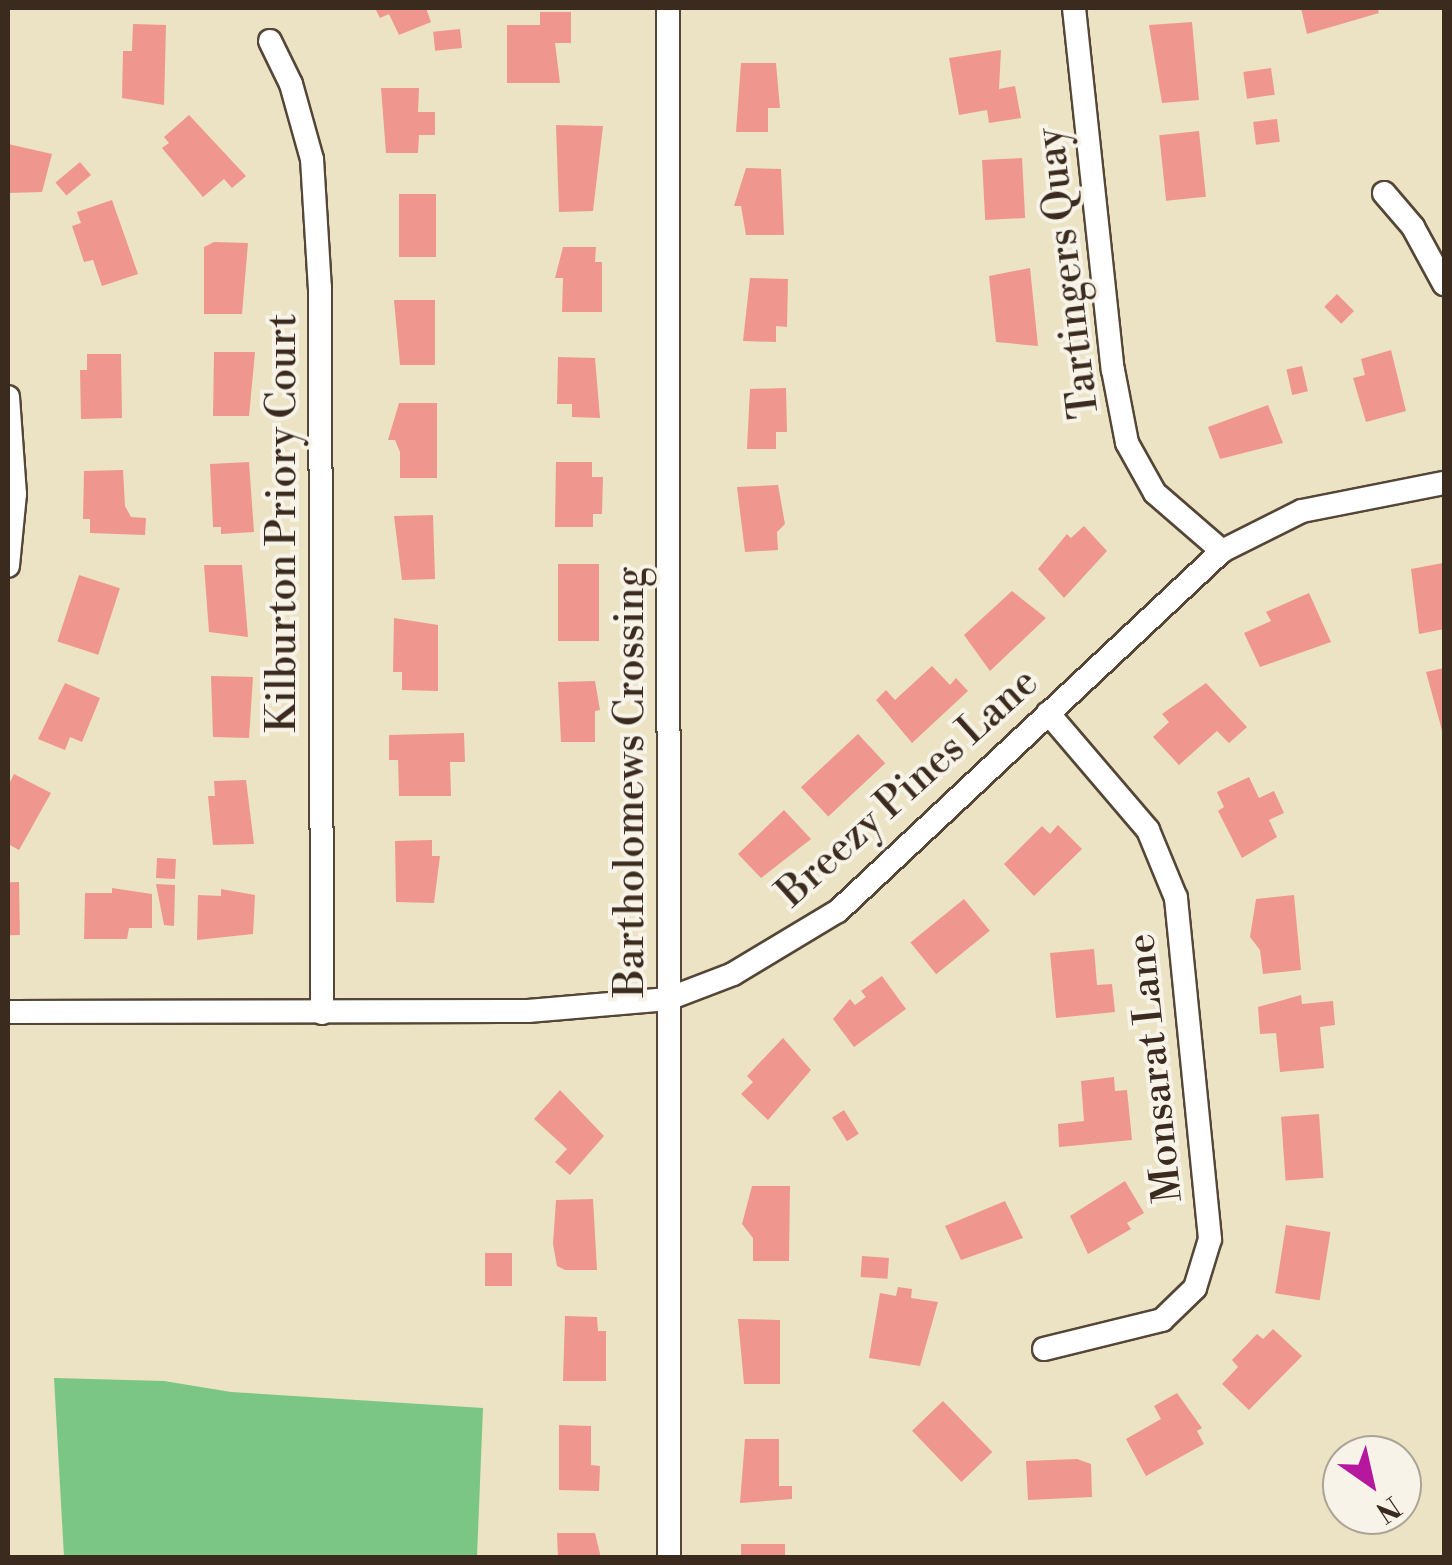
<!DOCTYPE html>
<style>
body{margin:0}
#map{position:relative;width:1452px;height:1565px;overflow:hidden;background:#ebe3c3;font-family:"Libre Bodoni",serif}
div>[style]{position:absolute}
.green>*{inset:0;background:#7bc685}
.building>*{inset:0;background:#ef978e;transform-origin:0 0}
.roads{filter:drop-shadow(2px 0 #554637) drop-shadow(-2px 0 #554637) drop-shadow(0 2px #554637) drop-shadow(0 -2px #554637)}
.street>*{height:22px;margin:-11px;padding:0 11px;transform-origin:11px;border-radius:11px;background:#fff}
span{translate:-50% -50%;white-space:nowrap;text-align:center;line-height:1.15;-webkit-text-stroke:8px #f7f3e8;paint-order:stroke}
.street-label{font-size:40px;color:#3b2a1e}
.frame{position:absolute;inset:0;border:10px solid #3b2a1e;pointer-events:none}
.north{position:absolute;left:1322px;top:1435px;width:100px;height:100px;box-sizing:border-box;background:#f7f3e8;border:2px solid #aca397;border-radius:50%;rotate:146deg;font-size:28px;font-weight:700;line-height:40px;text-align:center;color:#3b2a1e}
.north::after{content:'';display:block;margin:auto;width:35px;height:45px;background:#b5179e;clip-path:polygon(50% 0,100% 100%,50% 72%,0 100%)}
</style>
<div id="map">
<div class="green">
<div style="clip-path:polygon(54px 1378px,164px 1381px,231px 1392px,483px 1408px,477px 1557px,64px 1557px)"></div>
</div>
<div class="building">
<div style="clip-path:polygon(375px 8px,426px 8px,431px 22px,399px 35px,389px 14px,380px 18px)"></div>
<div style="clip-path:polygon(1301px 8px,1377px 8px,1379px 13px,1307px 34px)"></div>
<div style="clip-path:polygon(540px 12px,571px 12px,571px 43px,555px 43px,560px 83px,507px 83px,507px 25px,540px 25px)"></div>
<div style="clip-path:polygon(1192px 22px,1199px 100px,1162px 103px,1149px 25px)"></div>
<div style="clip-path:polygon(133px 24px,166px 25px,164px 105px,122px 98px,123px 51px,132px 51px)"></div>
<div style="left:460px;top:29px;width:19px;height:27px;rotate:84deg"></div>
<div style="clip-path:polygon(1001px 50px,999px 89px,1015px 86px,1021px 118px,989px 123px,987px 110px,959px 115px,949px 58px)"></div>
<div style="clip-path:polygon(741px 63px,776px 63px,780px 108px,768px 108px,768px 132px,736px 132px)"></div>
<div style="left:1271px;top:68px;width:27px;height:28px;rotate:82deg"></div>
<div style="clip-path:polygon(381px 88px,419px 88px,418px 112px,435px 112px,435px 135px,419px 135px,418px 153px,386px 153px)"></div>
<div style="clip-path:polygon(189px 115px,246px 176px,232px 188px,224px 179px,203px 197px,162px 148px,169px 143px,164px 137px)"></div>
<div style="left:1277px;top:119px;width:23px;height:24px;rotate:83deg"></div>
<div style="clip-path:polygon(556px 125px,603px 126px,593px 211px,559px 212px)"></div>
<div style="left:1199px;top:131px;width:66px;height:40px;rotate:84deg"></div>
<div style="clip-path:polygon(8px 144px,52px 154px,42px 192px,8px 193px)"></div>
<div style="left:1022px;top:158px;width:60px;height:40px;rotate:87deg"></div>
<div style="left:80px;top:162px;width:17px;height:32px;rotate:50deg"></div>
<div style="clip-path:polygon(746px 168px,781px 169px,784px 235px,746px 235px,741px 206px,734px 206px)"></div>
<div style="left:399px;top:194px;width:37px;height:63px"></div>
<div style="clip-path:polygon(112px 200px,138px 274px,102px 286px,93px 260px,84px 262px,72px 226px,81px 223px,77px 212px)"></div>
<div style="clip-path:polygon(214px 242px,248px 243px,242px 314px,204px 314px,204px 247px)"></div>
<div style="clip-path:polygon(563px 247px,596px 247px,595px 262px,602px 262px,602px 312px,562px 312px,563px 278px,555px 278px)"></div>
<div style="clip-path:polygon(1030px 268px,1038px 346px,996px 342px,989px 276px)"></div>
<div style="clip-path:polygon(750px 278px,788px 279px,787px 327px,776px 326px,776px 342px,743px 341px)"></div>
<div style="left:1337px;top:294px;width:24px;height:18px;rotate:45deg"></div>
<div style="clip-path:polygon(394px 300px,435px 300px,435px 365px,400px 365px)"></div>
<div style="clip-path:polygon(1391px 350px,1406px 411px,1366px 422px,1353px 378px,1365px 375px,1361px 359px)"></div>
<div style="clip-path:polygon(214px 352px,255px 352px,249px 416px,213px 416px)"></div>
<div style="clip-path:polygon(87px 354px,121px 354px,122px 418px,81px 419px,80px 370px,87px 370px)"></div>
<div style="clip-path:polygon(558px 357px,595px 358px,600px 418px,572px 417px,572px 404px,557px 404px)"></div>
<div style="left:1302px;top:366px;width:26px;height:16px;rotate:77deg"></div>
<div style="clip-path:polygon(786px 388px,787px 432px,776px 432px,776px 449px,747px 449px,750px 389px)"></div>
<div style="clip-path:polygon(399px 403px,437px 403px,437px 478px,400px 478px,400px 452px,395px 440px,388px 440px)"></div>
<div style="clip-path:polygon(1268px 405px,1283px 443px,1220px 459px,1208px 427px)"></div>
<div style="clip-path:polygon(249px 462px,254px 532px,221px 534px,221px 527px,213px 527px,210px 464px)"></div>
<div style="clip-path:polygon(556px 462px,592px 462px,592px 477px,603px 477px,602px 514px,593px 514px,593px 527px,555px 527px)"></div>
<div style="clip-path:polygon(123px 470px,125px 506px,131px 517px,146px 518px,145px 535px,90px 533px,90px 519px,83px 519px,84px 471px)"></div>
<div style="clip-path:polygon(778px 485px,785px 524px,777px 532px,778px 550px,745px 552px,737px 487px)"></div>
<div style="clip-path:polygon(433px 515px,435px 579px,402px 580px,394px 516px)"></div>
<div style="clip-path:polygon(1084px 526px,1107px 551px,1064px 598px,1038px 569px,1067px 534px,1071px 538px)"></div>
<div style="clip-path:polygon(1443px 563px,1444px 629px,1419px 634px,1411px 569px)"></div>
<div style="left:558px;top:564px;width:41px;height:77px"></div>
<div style="clip-path:polygon(204px 565px,242px 565px,248px 637px,209px 632px)"></div>
<div style="left:79px;top:575px;width:43px;height:70px;rotate:18deg"></div>
<div style="clip-path:polygon(1012px 591px,1046px 618px,990px 671px,964px 635px)"></div>
<div style="clip-path:polygon(1309px 593px,1331px 642px,1260px 667px,1244px 633px,1271px 621px,1266px 612px)"></div>
<div style="clip-path:polygon(394px 618px,438px 625px,438px 691px,402px 690px,402px 672px,393px 672px)"></div>
<div style="clip-path:polygon(932px 666px,950px 685px,956px 678px,968px 691px,912px 743px,876px 700px,886px 690px,895px 700px)"></div>
<div style="clip-path:polygon(1444px 668px,1444px 734px,1443px 734px,1426px 672px)"></div>
<div style="clip-path:polygon(211px 676px,253px 677px,249px 738px,213px 737px)"></div>
<div style="clip-path:polygon(595px 681px,600px 710px,595px 711px,595px 742px,561px 742px,558px 682px)"></div>
<div style="clip-path:polygon(65px 683px,100px 698px,82px 742px,70px 737px,65px 750px,38px 739px)"></div>
<div style="clip-path:polygon(1206px 683px,1247px 727px,1229px 743px,1217px 731px,1179px 765px,1153px 737px,1169px 722px,1162px 714px)"></div>
<div style="clip-path:polygon(464px 733px,465px 762px,450px 762px,451px 796px,399px 796px,398px 760px,389px 760px,389px 735px)"></div>
<div style="left:858px;top:734px;width:40px;height:78px;rotate:47deg"></div>
<div style="clip-path:polygon(14px 774px,51px 793px,19px 850px,8px 844px,8px 786px)"></div>
<div style="clip-path:polygon(1249px 777px,1259px 798px,1274px 791px,1284px 813px,1269px 820px,1277px 837px,1242px 858px,1218px 811px,1224px 807px,1217px 792px)"></div>
<div style="clip-path:polygon(246px 780px,254px 844px,213px 845px,208px 796px,215px 796px,214px 781px)"></div>
<div style="clip-path:polygon(784px 810px,811px 839px,761px 878px,738px 854px)"></div>
<div style="clip-path:polygon(1058px 825px,1082px 849px,1034px 896px,1004px 864px,1042px 826px,1050px 834px)"></div>
<div style="clip-path:polygon(432px 840px,432px 856px,440px 856px,434px 903px,396px 902px,395px 841px)"></div>
<div style="left:157px;top:858px;width:19px;height:20px;rotate:3deg"></div>
<div style="left:19px;top:882px;width:53px;height:11px;rotate:89deg"></div>
<div style="clip-path:polygon(156px 884px,175px 885px,174px 926px,164px 925px)"></div>
<div style="clip-path:polygon(112px 888px,152px 894px,152px 928px,129px 928px,127px 939px,84px 939px,85px 893px,112px 893px)"></div>
<div style="clip-path:polygon(221px 889px,255px 895px,253px 934px,197px 940px,198px 895px,221px 896px)"></div>
<div style="clip-path:polygon(1294px 895px,1301px 970px,1263px 974px,1260px 950px,1250px 937px,1256px 899px)"></div>
<div style="left:964px;top:899px;width:41px;height:69px;rotate:51deg"></div>
<div style="clip-path:polygon(1094px 949px,1097px 985px,1112px 984px,1115px 1012px,1056px 1018px,1050px 953px)"></div>
<div style="clip-path:polygon(882px 976px,906px 1009px,854px 1047px,833px 1019px,850px 999px,855px 1005px,866px 997px,861px 991px)"></div>
<div style="clip-path:polygon(1301px 995px,1302px 1004px,1333px 1001px,1335px 1025px,1320px 1027px,1324px 1068px,1280px 1072px,1276px 1033px,1260px 1034px,1258px 1007px)"></div>
<div style="clip-path:polygon(783px 1038px,811px 1070px,768px 1120px,741px 1094px,753px 1082px,747px 1076px)"></div>
<div style="clip-path:polygon(1114px 1077px,1115px 1091px,1127px 1090px,1132px 1140px,1059px 1147px,1058px 1124px,1084px 1121px,1081px 1081px)"></div>
<div style="clip-path:polygon(560px 1090px,604px 1136px,570px 1175px,555px 1162px,567px 1149px,534px 1119px)"></div>
<div style="left:844px;top:1110px;width:28px;height:14px;rotate:58deg"></div>
<div style="left:1319px;top:1114px;width:64px;height:38px;rotate:86deg"></div>
<div style="clip-path:polygon(1125px 1181px,1144px 1213px,1127px 1223px,1131px 1229px,1088px 1254px,1070px 1216px)"></div>
<div style="clip-path:polygon(752px 1186px,790px 1186px,789px 1261px,753px 1261px,753px 1238px,742px 1224px)"></div>
<div style="clip-path:polygon(593px 1199px,597px 1270px,565px 1270px,557px 1266px,553px 1244px,556px 1200px)"></div>
<div style="clip-path:polygon(1005px 1201px,1023px 1238px,961px 1260px,945px 1226px)"></div>
<div style="left:1286px;top:1225px;width:45px;height:69px;rotate:9deg"></div>
<div style="left:485px;top:1253px;width:27px;height:33px"></div>
<div style="left:862px;top:1256px;width:27px;height:21px;rotate:4deg"></div>
<div style="clip-path:polygon(898px 1287px,912px 1289px,911px 1298px,938px 1302px,920px 1366px,869px 1358px,880px 1293px,896px 1296px)"></div>
<div style="clip-path:polygon(565px 1316px,597px 1317px,598px 1331px,606px 1331px,606px 1381px,563px 1381px)"></div>
<div style="clip-path:polygon(738px 1319px,780px 1320px,780px 1384px,744px 1384px)"></div>
<div style="clip-path:polygon(1273px 1329px,1302px 1356px,1249px 1410px,1222px 1384px,1238px 1367px,1232px 1360px,1257px 1334px,1263px 1339px)"></div>
<div style="clip-path:polygon(1177px 1393px,1202px 1428px,1197px 1431px,1204px 1444px,1146px 1476px,1126px 1439px,1161px 1419px,1154px 1406px)"></div>
<div style="left:943px;top:1401px;width:71px;height:43px;rotate:46deg"></div>
<div style="clip-path:polygon(559px 1425px,591px 1426px,591px 1465px,600px 1466px,599px 1491px,559px 1490px)"></div>
<div style="clip-path:polygon(745px 1439px,779px 1439px,779px 1486px,792px 1486px,792px 1499px,740px 1503px)"></div>
<div style="clip-path:polygon(1077px 1459px,1091px 1464px,1092px 1497px,1028px 1500px,1026px 1461px)"></div>
<div style="clip-path:polygon(557px 1533px,595px 1533px,601px 1558px,558px 1558px)"></div>
<div style="left:741px;top:1544px;width:44px;height:14px"></div>
</div>
<div class="roads">
<div class="street">
<div style="left:668px;top:8px;width:1550px;rotate:89.96deg"></div>
<div style="left:1074px;top:8px;width:364px;rotate:83.9deg"></div>
<div style="left:1113px;top:370px;width:74px;rotate:79.1deg"></div>
<div style="left:1127px;top:443px;width:57px;rotate:60.8deg"></div>
<div style="left:1155px;top:493px;width:89px;rotate:40.9deg"></div>
<div style="left:270px;top:41px;width:48px;rotate:64deg"></div>
<div style="left:291px;top:84px;width:78px;rotate:74.4deg"></div>
<div style="left:312px;top:159px;width:129px;rotate:86.5deg"></div>
<div style="left:320px;top:288px;width:725px;rotate:89.84deg"></div>
<div style="left:1384px;top:193px;width:45px;rotate:49.5deg"></div>
<div style="left:1413px;top:227px;width:65px;rotate:61.5deg"></div>
<div style="left:8px;top:397px;width:97px;rotate:85.9deg"></div>
<div style="left:15px;top:494px;width:72px;rotate:95.6deg"></div>
<div style="left:8px;top:1012px;width:520px;rotate:-0.11deg"></div>
<div style="left:528px;top:1011px;width:141px;rotate:-4.9deg"></div>
<div style="left:668px;top:999px;width:70px;rotate:-21deg"></div>
<div style="left:733px;top:974px;width:122px;rotate:-31deg"></div>
<div style="left:838px;top:911px;width:526px;rotate:-43.15deg"></div>
<div style="left:1222px;top:551px;width:89px;rotate:-26.6deg"></div>
<div style="left:1302px;top:511px;width:145px;rotate:-11.2deg"></div>
<div style="left:1044px;top:1349px;width:122px;rotate:-13.8deg"></div>
<div style="left:1162px;top:1320px;width:46px;rotate:-44.1deg"></div>
<div style="left:1195px;top:1288px;width:51px;rotate:-73deg"></div>
<div style="left:1210px;top:1239px;width:343px;rotate:-95.7deg"></div>
<div style="left:1176px;top:898px;width:74px;rotate:-112.4deg"></div>
<div style="left:1148px;top:830px;width:154px;rotate:-130.5deg"></div>
</div>
</div>
<div class="street-label">
<span style="left:1068px;top:273px;rotate:-97deg">Tartingers Quay</span>
<span style="left:283px;top:523px;rotate:-90deg">Kilburton Priory Court</span>
<span style="left:631px;top:782px;rotate:-90deg">Bartholomews Crossing</span>
<span style="left:908px;top:788px;rotate:-42deg">Breezy Pines Lane</span>
<span style="left:1155px;top:1068px;rotate:-96deg">Monsarat Lane</span>
</div>
<div class="frame"></div>
<div class="north">N</div>
</div>
